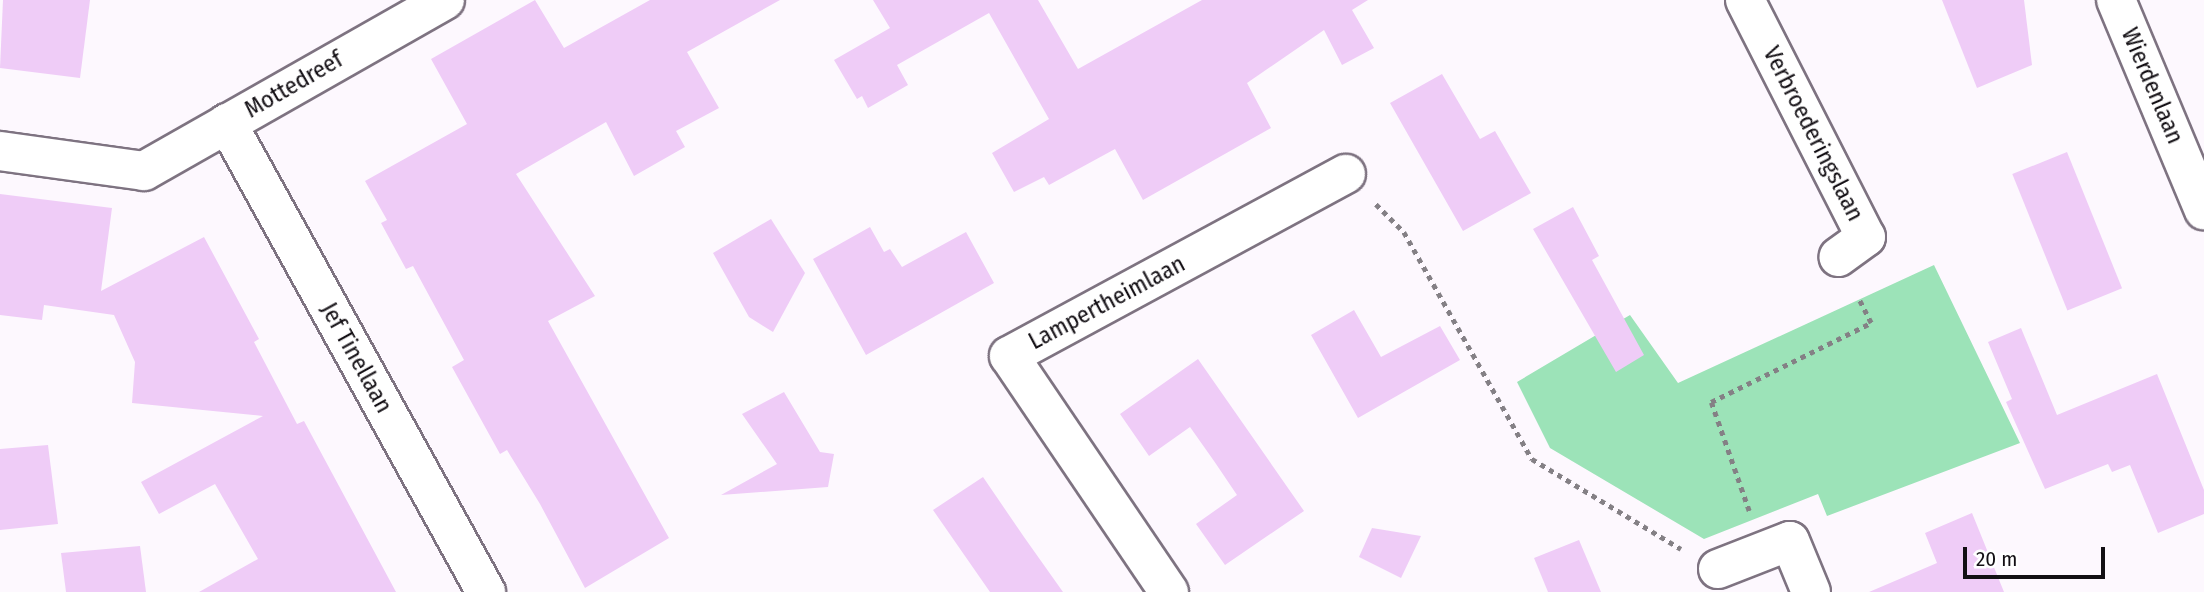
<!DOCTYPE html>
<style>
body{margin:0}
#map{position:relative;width:2204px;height:592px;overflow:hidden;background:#fdf8fe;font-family:"Fira Sans Condensed",sans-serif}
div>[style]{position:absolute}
.green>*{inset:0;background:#9ce3b8}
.building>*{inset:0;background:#efccf7;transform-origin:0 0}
.path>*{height:4.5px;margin-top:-2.25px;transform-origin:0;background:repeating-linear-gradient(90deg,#848085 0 5px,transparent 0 10px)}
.roads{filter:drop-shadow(2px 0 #7e7381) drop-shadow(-2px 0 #7e7381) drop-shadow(0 2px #7e7381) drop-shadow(0 -2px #7e7381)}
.minor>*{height:38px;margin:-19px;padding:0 19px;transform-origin:19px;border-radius:19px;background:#fff}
span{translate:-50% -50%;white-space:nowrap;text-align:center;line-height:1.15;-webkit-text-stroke:6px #fff;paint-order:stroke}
.street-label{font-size:24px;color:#130f14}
.scale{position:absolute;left:1963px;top:547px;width:142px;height:32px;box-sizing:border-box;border:4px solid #130f14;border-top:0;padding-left:9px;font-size:21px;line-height:24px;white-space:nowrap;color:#130f14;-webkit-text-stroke:5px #fff;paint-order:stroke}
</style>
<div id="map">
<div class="green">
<div style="clip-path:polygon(1934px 265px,2020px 443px,1827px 516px,1818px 494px,1704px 539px,1550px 448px,1517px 382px,1630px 315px,1678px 383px)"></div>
</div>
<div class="building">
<div style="clip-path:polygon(3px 0,90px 0,80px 78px,0 68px)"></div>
<div style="clip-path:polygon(535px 0,564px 48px,650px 0,780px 0,687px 52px,719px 108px,676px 131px,685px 147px,634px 176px,606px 122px,516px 174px,595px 296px,548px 321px,669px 538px,585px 588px,540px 504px,507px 450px,500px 454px,452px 367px,464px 360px,413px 266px,406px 269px,381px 223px,387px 220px,365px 181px,467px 124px,431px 59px)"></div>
<div style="clip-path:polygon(873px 0,1038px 0,1078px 69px,1202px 0,1368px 0,1352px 10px,1374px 48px,1342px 65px,1324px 30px,1247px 83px,1271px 128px,1143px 200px,1115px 149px,1049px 185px,1044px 177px,1014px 192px,992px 153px,1049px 119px,989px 13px,897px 65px,908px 85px,868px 108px,862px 96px,857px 99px,834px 60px,890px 28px)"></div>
<div style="clip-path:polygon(1942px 0,2024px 0,2032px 65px,1977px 88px)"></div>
<div style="clip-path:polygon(1442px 74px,1480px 139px,1495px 131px,1531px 193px,1463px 231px,1390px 103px)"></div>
<div style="left:2067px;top:152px;width:147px;height:59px;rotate:68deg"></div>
<div style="clip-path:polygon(0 194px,112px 208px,101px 291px,204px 237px,259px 339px,254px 342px,297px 424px,304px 421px,396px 592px,199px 592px,258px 559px,215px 484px,159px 514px,141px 482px,263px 416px,132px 403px,135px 362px,114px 315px,44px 305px,42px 320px,0 315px)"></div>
<div style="clip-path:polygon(1573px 207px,1599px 256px,1592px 260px,1644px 355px,1616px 372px,1533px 229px)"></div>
<div style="clip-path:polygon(771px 219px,805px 273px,773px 332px,749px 317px,713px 253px)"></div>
<div style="clip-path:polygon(870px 227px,884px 252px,890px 249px,902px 267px,966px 232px,994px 283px,866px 355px,813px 259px)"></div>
<div style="clip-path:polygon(1354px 310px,1381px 357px,1440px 326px,1460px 360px,1358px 418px,1311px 335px)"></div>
<div style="clip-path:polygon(2021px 328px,2057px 415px,2157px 374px,2204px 490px,2204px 514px,2158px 533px,2130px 465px,2112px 472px,2108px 464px,2045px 489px,2006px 402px,2012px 399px,1988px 342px)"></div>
<div style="clip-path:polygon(1198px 359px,1304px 511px,1225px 565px,1196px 524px,1237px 495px,1214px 461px,1190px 427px,1149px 456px,1120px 414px)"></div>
<div style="clip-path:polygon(784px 392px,820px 452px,834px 454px,828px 487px,721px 495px,777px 464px,742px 414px)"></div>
<div style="clip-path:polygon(48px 445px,58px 524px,0 530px,0 449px)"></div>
<div style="clip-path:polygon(983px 477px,1024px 537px,1063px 592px,990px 592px,933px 510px)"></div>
<div style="clip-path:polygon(1972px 513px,2004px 592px,1869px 592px,1937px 563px,1925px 533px)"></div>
<div style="clip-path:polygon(1372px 528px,1421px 536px,1401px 578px,1359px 557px)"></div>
<div style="clip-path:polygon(1579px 540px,1601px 592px,1548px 592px,1534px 558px)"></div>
<div style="clip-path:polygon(140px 546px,146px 592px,66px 592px,61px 553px)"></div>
</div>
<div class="path">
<div style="left:1376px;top:204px;width:40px;rotate:45deg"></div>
<div style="left:1404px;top:232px;width:261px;rotate:60.6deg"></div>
<div style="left:1532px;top:459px;width:174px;rotate:31.1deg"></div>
<div style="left:1749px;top:511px;width:115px;rotate:-109.2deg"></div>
<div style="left:1711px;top:402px;width:178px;rotate:-26.3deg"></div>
<div style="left:1871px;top:323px;width:29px;rotate:-117deg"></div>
</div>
<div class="roads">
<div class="minor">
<div style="left:1745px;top:0;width:266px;rotate:63deg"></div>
<div style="left:1866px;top:237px;width:34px;rotate:144deg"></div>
<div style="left:2116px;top:0;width:228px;rotate:67.3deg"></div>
<div style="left:227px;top:123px;width:536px;rotate:61.09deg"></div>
<div style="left:0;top:151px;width:145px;rotate:7.9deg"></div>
<div style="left:144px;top:171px;width:346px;rotate:-29.6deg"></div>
<div style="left:1718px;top:569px;width:77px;rotate:-21.3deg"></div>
<div style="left:1790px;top:541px;width:55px;rotate:67.6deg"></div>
<div style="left:1169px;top:592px;width:285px;rotate:-124.1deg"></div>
<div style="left:1009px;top:356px;width:383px;rotate:-28.4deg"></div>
</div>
</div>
<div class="street-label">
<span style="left:294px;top:85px;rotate:-30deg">Mottedreef</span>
<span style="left:2152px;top:86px;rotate:67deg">Wierdenlaan</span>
<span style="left:1813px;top:134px;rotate:63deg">Verbroederingslaan</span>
<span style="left:1107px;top:303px;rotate:-28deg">Lampertheimlaan</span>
<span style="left:356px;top:358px;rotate:61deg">Jef Tinellaan</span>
</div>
<div class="scale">20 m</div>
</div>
